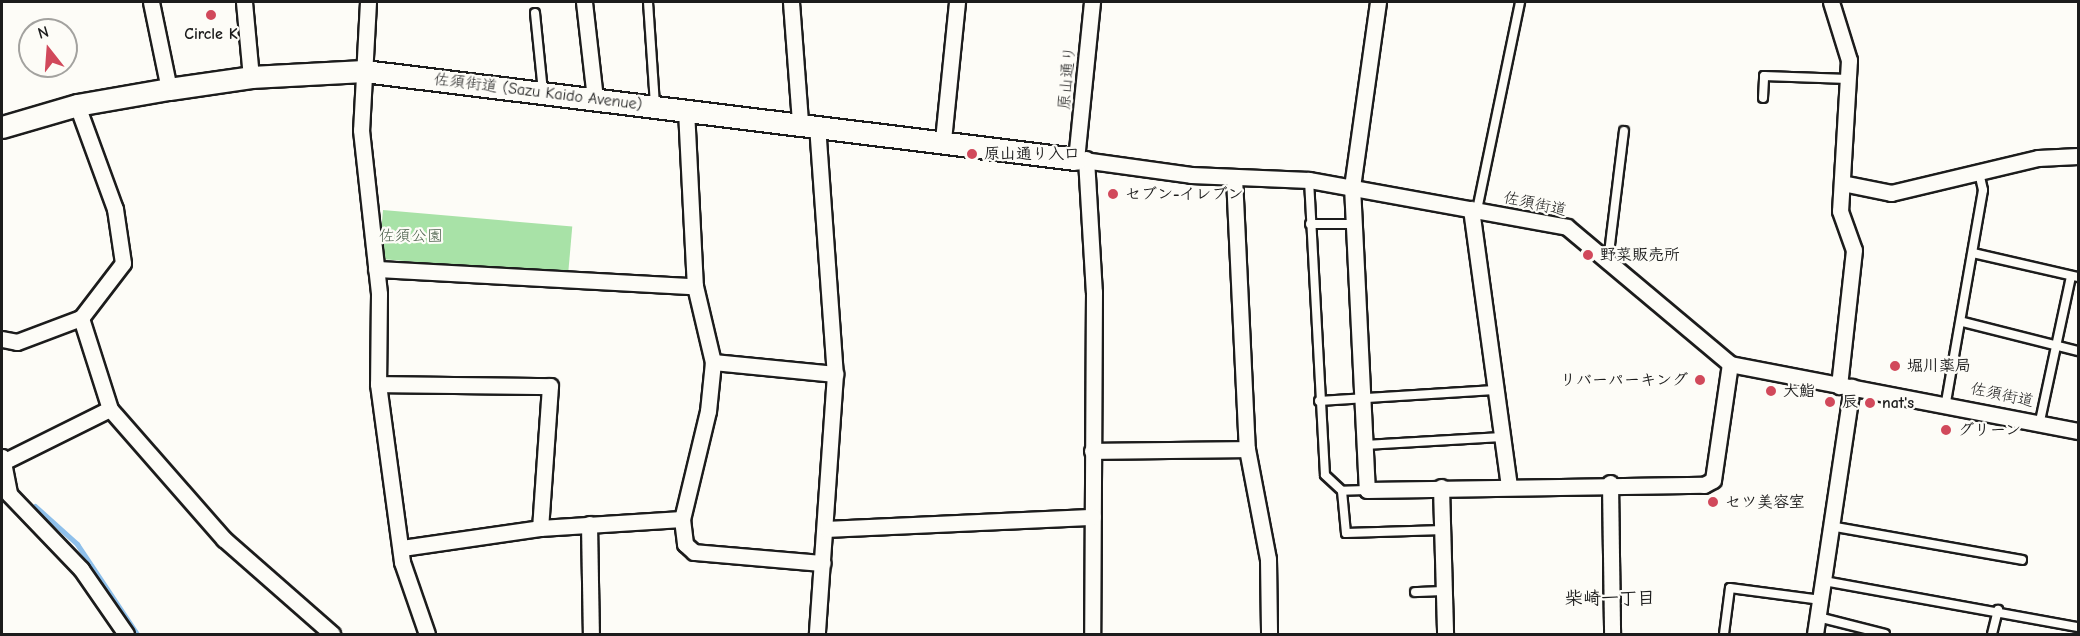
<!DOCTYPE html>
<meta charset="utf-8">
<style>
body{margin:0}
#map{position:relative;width:2080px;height:636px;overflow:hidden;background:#fdfcf7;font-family:"Comic Neue","Klee One",sans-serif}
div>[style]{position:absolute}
.green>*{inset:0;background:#a8e2a7;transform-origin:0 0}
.stream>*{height:5px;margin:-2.5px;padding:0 2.5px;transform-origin:2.5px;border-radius:2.5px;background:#8fc0eb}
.roads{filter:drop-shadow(2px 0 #1c1c1c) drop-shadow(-2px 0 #1c1c1c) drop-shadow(0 2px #1c1c1c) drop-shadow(0 -2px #1c1c1c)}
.lane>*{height:8px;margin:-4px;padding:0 4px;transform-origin:4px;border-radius:4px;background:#fdfcf7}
.street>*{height:15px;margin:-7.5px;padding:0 7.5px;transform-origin:7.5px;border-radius:7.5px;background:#fdfcf7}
.secondary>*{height:21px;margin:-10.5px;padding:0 10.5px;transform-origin:10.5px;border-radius:10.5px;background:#fdfcf7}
.dots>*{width:16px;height:16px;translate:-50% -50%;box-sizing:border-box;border:3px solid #fdfcf7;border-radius:50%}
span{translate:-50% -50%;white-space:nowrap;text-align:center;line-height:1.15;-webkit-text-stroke:4.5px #fdfcf7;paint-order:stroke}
.poi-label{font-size:16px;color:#1c1c1c;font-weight:700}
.left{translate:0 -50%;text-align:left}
.right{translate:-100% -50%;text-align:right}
.street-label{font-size:16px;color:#1c1c1c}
.park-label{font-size:16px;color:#4d614d}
.neighbourhood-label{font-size:18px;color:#1c1c1c;font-weight:700}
.frame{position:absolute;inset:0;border:3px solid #1c1c1c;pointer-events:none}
.north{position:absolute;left:18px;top:18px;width:60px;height:60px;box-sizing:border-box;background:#fdfcf7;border:2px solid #a3a29f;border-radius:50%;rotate:343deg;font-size:16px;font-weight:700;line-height:24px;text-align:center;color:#1c1c1c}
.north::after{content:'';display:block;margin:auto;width:21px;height:27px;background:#d1495b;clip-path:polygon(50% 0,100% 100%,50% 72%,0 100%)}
</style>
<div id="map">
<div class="green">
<div style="left:383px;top:210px;width:190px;height:49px;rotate:5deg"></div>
</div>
<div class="stream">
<div style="left:35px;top:506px;width:57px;rotate:42.1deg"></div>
<div style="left:77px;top:544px;width:108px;rotate:56.3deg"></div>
</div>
<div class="roads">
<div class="lane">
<div style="left:648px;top:2px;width:102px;rotate:86.1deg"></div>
<div style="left:535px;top:13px;width:79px;rotate:84.2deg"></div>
<div style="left:1763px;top:98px;width:22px;rotate:-87deg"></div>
<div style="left:1764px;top:76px;width:84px;rotate:2deg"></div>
<div style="left:1309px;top:180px;width:295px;rotate:86.9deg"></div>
<div style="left:1325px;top:475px;width:23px;rotate:43deg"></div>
<div style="left:1477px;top:210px;width:212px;rotate:-78.3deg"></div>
<div style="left:1310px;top:224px;width:44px"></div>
<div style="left:1973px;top:253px;width:108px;rotate:12.9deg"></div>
<div style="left:1608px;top:261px;width:131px;rotate:-83deg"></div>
<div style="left:1963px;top:322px;width:119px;rotate:14.2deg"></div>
<div style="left:1319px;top:401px;width:176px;rotate:-3.6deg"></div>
<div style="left:1946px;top:402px;width:215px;rotate:-80.1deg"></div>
<div style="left:1983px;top:190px;width:18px;rotate:-103deg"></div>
<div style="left:2040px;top:421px;width:148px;rotate:-77.9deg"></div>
<div style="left:1365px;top:445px;width:137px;rotate:-3.3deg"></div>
<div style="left:1367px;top:490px;width:25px;rotate:178deg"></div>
<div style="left:1342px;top:491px;width:42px;rotate:84.6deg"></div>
<div style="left:1346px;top:533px;width:98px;rotate:-1.8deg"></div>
<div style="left:1830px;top:526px;width:195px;rotate:10deg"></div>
<div style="left:1824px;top:581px;width:258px;rotate:10.3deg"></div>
<div style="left:1415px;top:592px;width:31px;rotate:-2deg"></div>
<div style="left:1818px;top:617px;width:69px;rotate:14.2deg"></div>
<div style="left:1724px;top:634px;width:46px;rotate:-82.6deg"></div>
<div style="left:1730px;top:588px;width:92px;rotate:7.5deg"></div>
<div style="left:1992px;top:634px;width:25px;rotate:-76deg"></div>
</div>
<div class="street">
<div style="left:151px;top:2px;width:89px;rotate:78.3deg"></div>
<div style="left:244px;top:2px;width:75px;rotate:84.7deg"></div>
<div style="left:368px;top:2px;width:128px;rotate:93.1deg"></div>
<div style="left:361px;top:130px;width:165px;rotate:83.7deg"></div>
<div style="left:379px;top:294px;width:90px;rotate:90.6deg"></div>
<div style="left:378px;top:384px;width:180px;rotate:82.3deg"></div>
<div style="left:402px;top:562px;width:76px;rotate:70.9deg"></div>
<div style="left:584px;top:2px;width:98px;rotate:83.5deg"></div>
<div style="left:791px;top:2px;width:121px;rotate:85.7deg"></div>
<div style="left:1092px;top:2px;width:158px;rotate:95.8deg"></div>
<div style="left:1076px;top:159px;width:116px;rotate:7.9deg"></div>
<div style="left:1191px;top:175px;width:118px;rotate:2.4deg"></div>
<div style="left:1309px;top:180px;width:262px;rotate:10.3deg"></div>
<div style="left:1567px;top:227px;width:213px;rotate:40deg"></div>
<div style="left:1730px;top:364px;width:354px;rotate:10.9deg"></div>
<div style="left:1378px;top:2px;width:186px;rotate:98deg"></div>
<div style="left:1352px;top:186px;width:304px;rotate:87.2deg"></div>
<div style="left:1367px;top:490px;width:337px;rotate:-0.9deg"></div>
<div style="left:1704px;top:485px;width:10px;rotate:-29deg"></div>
<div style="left:1713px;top:480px;width:117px;rotate:-81.7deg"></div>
<div style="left:1831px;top:2px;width:61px;rotate:72.8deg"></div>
<div style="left:1849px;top:60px;width:151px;rotate:93.4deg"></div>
<div style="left:1840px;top:211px;width:41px;rotate:70.3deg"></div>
<div style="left:1854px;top:250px;width:137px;rotate:96.3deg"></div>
<div style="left:686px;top:110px;width:176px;rotate:87.1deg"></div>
<div style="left:695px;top:286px;width:78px;rotate:76.7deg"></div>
<div style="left:713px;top:362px;width:49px;rotate:95.8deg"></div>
<div style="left:708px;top:411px;width:111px;rotate:103.5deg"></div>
<div style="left:682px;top:519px;width:25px;rotate:83deg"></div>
<div style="left:685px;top:544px;width:12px;rotate:42deg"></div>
<div style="left:694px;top:552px;width:129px;rotate:4.9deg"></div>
<div style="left:817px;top:125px;width:250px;rotate:85.9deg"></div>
<div style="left:835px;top:374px;width:261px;rotate:94deg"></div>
<div style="left:943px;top:140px;width:139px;rotate:-84.2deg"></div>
<div style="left:1086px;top:159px;width:133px;rotate:86.6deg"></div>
<div style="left:1094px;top:292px;width:342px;rotate:90.3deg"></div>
<div style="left:1234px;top:177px;width:272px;rotate:87.3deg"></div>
<div style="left:1247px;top:449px;width:112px;rotate:79.2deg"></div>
<div style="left:1268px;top:559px;width:75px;rotate:89.2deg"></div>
<div style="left:1842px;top:183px;width:50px;rotate:11.5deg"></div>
<div style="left:1891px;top:193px;width:151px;rotate:-13.4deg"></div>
<div style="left:2038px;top:158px;width:40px;rotate:-2.9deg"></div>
<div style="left:1471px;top:209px;width:279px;rotate:82.2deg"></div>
<div style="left:376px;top:269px;width:319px;rotate:3.1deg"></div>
<div style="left:2px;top:339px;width:15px;rotate:11deg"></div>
<div style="left:17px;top:342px;width:68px;rotate:-20.6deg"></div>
<div style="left:713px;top:362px;width:123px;rotate:5.6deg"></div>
<div style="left:378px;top:384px;width:172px;rotate:0.7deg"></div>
<div style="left:550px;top:386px;width:142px;rotate:94deg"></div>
<div style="left:110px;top:409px;width:173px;rotate:48.8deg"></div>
<div style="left:224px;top:539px;width:144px;rotate:41.3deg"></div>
<div style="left:1092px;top:451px;width:155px;rotate:-0.7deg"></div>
<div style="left:2px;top:457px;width:38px;rotate:79deg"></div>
<div style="left:9px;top:494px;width:104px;rotate:46.2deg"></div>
<div style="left:81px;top:569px;width:79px;rotate:55.3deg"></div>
<div style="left:3px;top:462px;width:119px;rotate:-26.4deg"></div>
<div style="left:110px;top:409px;width:96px;rotate:-107.7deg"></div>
<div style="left:81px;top:318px;width:69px;rotate:-52.6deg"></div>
<div style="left:123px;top:263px;width:55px;rotate:-98.4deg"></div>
<div style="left:115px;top:209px;width:111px;rotate:-110.1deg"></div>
<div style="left:1610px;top:483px;width:151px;rotate:89.2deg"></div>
<div style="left:1441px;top:487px;width:147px;rotate:88.4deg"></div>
<div style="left:589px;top:524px;width:110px;rotate:89deg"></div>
<div style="left:827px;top:529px;width:266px;rotate:-2.6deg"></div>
<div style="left:402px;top:548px;width:139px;rotate:-8.2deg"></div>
<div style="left:540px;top:528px;width:142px;rotate:-3.6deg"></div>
<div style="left:1815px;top:634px;width:250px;rotate:-81.5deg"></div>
</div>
<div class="secondary">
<div style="left:2px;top:127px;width:78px;rotate:-16.3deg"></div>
<div style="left:77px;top:105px;width:93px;rotate:-9.9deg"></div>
<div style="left:169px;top:89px;width:83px;rotate:-8.3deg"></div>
<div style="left:251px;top:77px;width:113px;rotate:-3deg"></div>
<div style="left:364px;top:71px;width:717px;rotate:7.05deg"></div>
</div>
</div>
<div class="dots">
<div style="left:211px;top:15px;background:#d1495b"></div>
<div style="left:972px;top:154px;background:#d1495b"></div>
<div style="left:1113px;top:194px;background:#d1495b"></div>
<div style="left:1588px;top:255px;background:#d1495b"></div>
<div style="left:1895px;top:366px;background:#d1495b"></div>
<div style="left:1700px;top:380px;background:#d1495b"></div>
<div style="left:1771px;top:391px;background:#d1495b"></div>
<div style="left:1830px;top:402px;background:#d1495b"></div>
<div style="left:1870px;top:403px;background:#d1495b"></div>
<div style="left:1946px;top:430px;background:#d1495b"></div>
<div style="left:1713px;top:502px;background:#d1495b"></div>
</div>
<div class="poi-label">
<span style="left:211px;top:34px">Circle K</span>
<span class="left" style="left:984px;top:154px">原山通り入口</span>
<span class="left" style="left:1125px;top:194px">セブン-イレブン</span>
<span class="left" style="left:1600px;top:255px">野菜販売所</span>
<span class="left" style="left:1907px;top:366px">堀川薬局</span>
<span class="right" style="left:1688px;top:380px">リバーパーキング</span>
<span class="left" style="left:1783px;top:391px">大鮨</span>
<span class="left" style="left:1842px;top:402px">辰</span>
<span class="left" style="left:1882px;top:403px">nat's</span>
<span class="left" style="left:1958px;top:430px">グリーン</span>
<span class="left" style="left:1725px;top:502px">セツ美容室</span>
</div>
<div class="street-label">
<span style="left:1067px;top:78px;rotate:-85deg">原山通り</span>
<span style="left:538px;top:92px;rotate:7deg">佐須街道 (Sazu Kaido Avenue)</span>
<span style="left:1535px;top:204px;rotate:12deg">佐須街道</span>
<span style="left:2002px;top:395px;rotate:12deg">佐須街道</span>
</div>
<div class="park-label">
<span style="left:411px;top:236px">佐須公園</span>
</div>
<div class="neighbourhood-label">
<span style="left:1610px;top:599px">柴崎一丁目</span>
</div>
<div class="frame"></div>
<div class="north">N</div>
</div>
